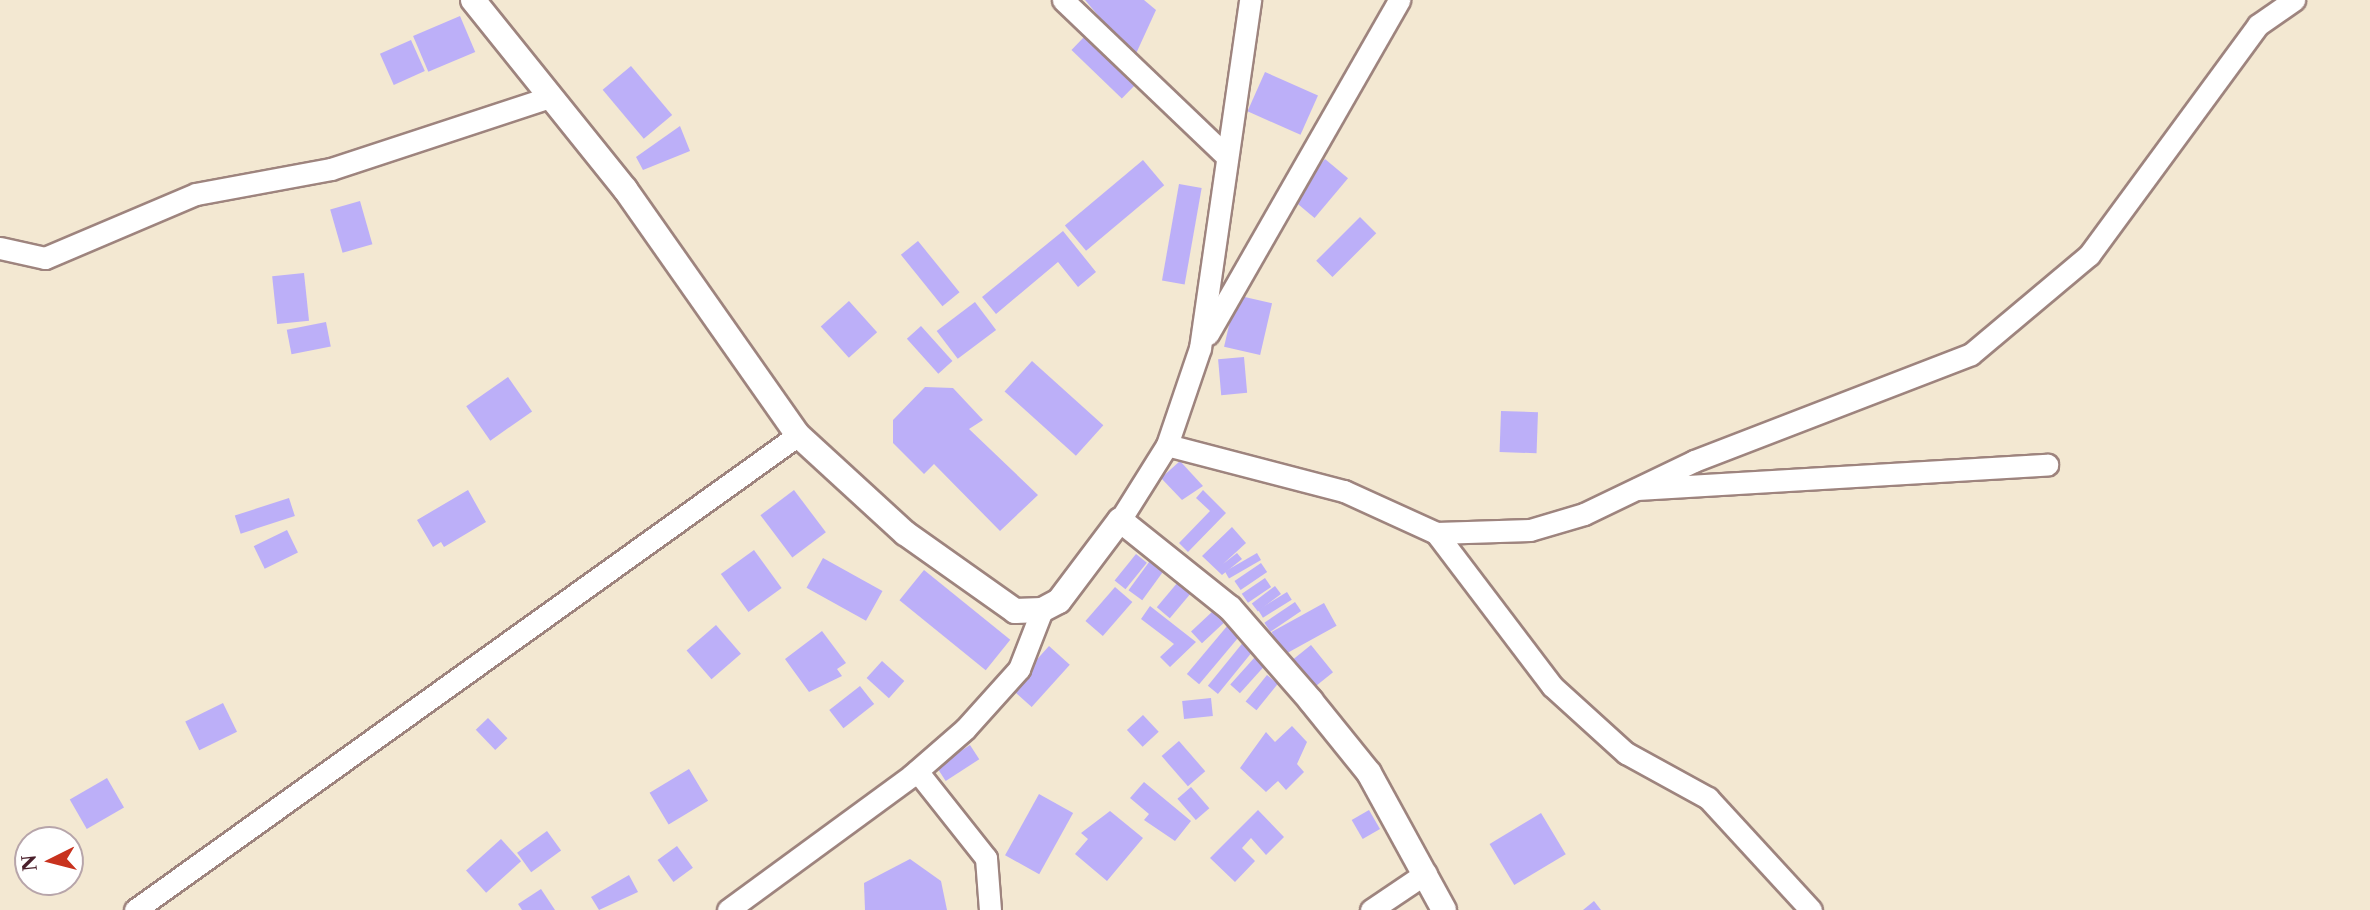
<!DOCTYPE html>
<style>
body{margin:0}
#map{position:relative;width:2370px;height:910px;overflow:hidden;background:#f3e8d2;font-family:"Libre Caslon Text",serif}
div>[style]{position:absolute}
.building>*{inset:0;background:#bcaff8;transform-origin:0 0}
.roads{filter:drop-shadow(2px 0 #9e847e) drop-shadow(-2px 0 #9e847e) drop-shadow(0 2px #9e847e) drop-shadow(0 -2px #9e847e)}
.minor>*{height:21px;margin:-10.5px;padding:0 10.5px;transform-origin:10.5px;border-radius:10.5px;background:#fff}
.tertiary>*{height:24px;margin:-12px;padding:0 12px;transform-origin:12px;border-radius:12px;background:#fff}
span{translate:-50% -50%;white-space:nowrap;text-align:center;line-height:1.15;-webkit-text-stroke:6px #fff;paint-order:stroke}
.north{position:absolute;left:14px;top:826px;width:70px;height:70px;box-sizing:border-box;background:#fff;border:2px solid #b7a5aa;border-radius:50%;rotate:264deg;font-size:19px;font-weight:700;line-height:28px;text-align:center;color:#4a1f2b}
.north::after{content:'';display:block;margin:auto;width:24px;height:32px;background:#c8321e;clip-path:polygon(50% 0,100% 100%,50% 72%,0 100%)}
</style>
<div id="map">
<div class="building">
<div style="clip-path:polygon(1085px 0,1144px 0,1156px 10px,1134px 58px)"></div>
<div style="left:460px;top:16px;width:39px;height:51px;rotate:67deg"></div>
<div style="left:1084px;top:37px;width:70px;height:18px;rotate:44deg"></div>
<div style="left:411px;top:40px;width:34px;height:34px;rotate:66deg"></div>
<div style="left:631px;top:66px;width:64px;height:37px;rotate:50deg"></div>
<div style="left:1265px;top:72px;width:58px;height:43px;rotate:24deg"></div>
<div style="clip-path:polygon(680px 126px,690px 151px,643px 170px,636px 157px)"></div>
<div style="left:1325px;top:159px;width:30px;height:52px;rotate:40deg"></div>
<div style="left:1143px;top:160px;width:33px;height:102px;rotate:50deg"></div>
<div style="left:1179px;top:184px;width:23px;height:98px;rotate:10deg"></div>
<div style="left:360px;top:201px;width:45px;height:31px;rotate:74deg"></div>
<div style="left:1360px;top:217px;width:23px;height:62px;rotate:45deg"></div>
<div style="clip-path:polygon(1063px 231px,1096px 272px,1078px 287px,1058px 262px,996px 314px,982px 297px)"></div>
<div style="left:918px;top:241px;width:66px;height:22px;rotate:51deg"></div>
<div style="left:304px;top:273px;width:48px;height:32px;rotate:84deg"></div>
<div style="left:1236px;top:295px;width:37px;height:53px;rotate:13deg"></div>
<div style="left:849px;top:301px;width:42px;height:38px;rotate:48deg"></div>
<div style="left:975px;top:302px;width:35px;height:48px;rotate:53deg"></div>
<div style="left:326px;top:322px;width:25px;height:40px;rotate:79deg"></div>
<div style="left:921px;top:326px;width:47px;height:19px;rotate:48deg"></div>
<div style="left:1244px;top:357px;width:36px;height:26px;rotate:85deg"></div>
<div style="left:1032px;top:361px;width:96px;height:41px;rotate:42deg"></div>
<div style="left:508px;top:377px;width:42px;height:51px;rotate:55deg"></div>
<div style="clip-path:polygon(925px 387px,953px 388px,983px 420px,969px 429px,1038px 495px,1000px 531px,934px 464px,924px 474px,893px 443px,893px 420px)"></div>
<div style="left:1501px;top:411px;width:37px;height:41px;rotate:2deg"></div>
<div style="clip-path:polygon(1180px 461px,1203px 486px,1182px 500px,1161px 478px)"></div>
<div style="clip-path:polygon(468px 490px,486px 522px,444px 547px,441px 542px,433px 547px,417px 520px)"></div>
<div style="left:794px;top:490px;width:53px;height:42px;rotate:53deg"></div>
<div style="clip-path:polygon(1203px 490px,1226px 513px,1188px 552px,1179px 543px,1210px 511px,1196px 498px)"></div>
<div style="left:289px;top:498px;width:19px;height:57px;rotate:72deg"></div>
<div style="clip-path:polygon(1232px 527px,1246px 543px,1223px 564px,1237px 553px,1242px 559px,1222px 575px,1202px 556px)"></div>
<div style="left:287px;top:530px;width:25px;height:37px;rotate:64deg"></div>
<div style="left:754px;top:550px;width:47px;height:41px;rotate:54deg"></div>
<div style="left:1257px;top:553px;width:8px;height:37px;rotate:60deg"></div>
<div style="left:1136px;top:554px;width:14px;height:34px;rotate:39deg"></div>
<div style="left:823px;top:558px;width:68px;height:34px;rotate:29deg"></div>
<div style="left:1152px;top:558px;width:17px;height:40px;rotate:36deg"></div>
<div style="left:1261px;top:563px;width:11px;height:32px;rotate:56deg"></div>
<div style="left:924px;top:570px;width:111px;height:39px;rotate:39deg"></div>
<div style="left:1265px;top:578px;width:11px;height:28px;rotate:56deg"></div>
<div style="left:1178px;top:582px;width:17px;height:33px;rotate:40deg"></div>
<div style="left:1275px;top:586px;width:10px;height:29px;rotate:53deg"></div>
<div style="left:1115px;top:587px;width:23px;height:45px;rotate:41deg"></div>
<div style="left:1287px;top:592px;width:9px;height:34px;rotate:58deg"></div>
<div style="left:1295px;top:602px;width:11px;height:37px;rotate:56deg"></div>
<div style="left:1324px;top:603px;width:26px;height:60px;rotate:61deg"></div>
<div style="clip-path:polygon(1150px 606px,1196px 642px,1170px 667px,1160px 657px,1174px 644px,1141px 619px)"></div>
<div style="left:1213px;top:611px;width:16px;height:30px;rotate:47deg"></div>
<div style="left:716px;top:625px;width:38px;height:39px;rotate:49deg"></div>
<div style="left:1228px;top:625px;width:16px;height:64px;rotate:40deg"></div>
<div style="clip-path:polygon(822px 631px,846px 663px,837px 669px,842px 676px,809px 692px,785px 659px)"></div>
<div style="left:1245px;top:640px;width:13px;height:59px;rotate:39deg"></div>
<div style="left:1311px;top:645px;width:35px;height:26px;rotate:51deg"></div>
<div style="left:1049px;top:646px;width:28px;height:57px;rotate:42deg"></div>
<div style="left:1255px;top:657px;width:13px;height:37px;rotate:42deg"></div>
<div style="left:882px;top:661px;width:30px;height:23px;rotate:42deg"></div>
<div style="left:1267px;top:675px;width:14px;height:34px;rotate:39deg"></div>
<div style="left:860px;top:686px;width:23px;height:39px;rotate:52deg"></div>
<div style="left:1211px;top:698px;width:18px;height:29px;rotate:84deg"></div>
<div style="left:223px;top:703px;width:32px;height:42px;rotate:64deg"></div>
<div style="left:1143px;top:715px;width:23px;height:22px;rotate:47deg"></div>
<div style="left:488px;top:718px;width:28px;height:17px;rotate:46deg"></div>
<div style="clip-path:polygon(1292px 726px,1307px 742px,1297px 764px,1304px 772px,1286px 790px,1278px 781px,1266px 792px,1240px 768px,1266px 732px,1275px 742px)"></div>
<div style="left:1179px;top:741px;width:40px;height:23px;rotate:49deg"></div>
<div style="left:970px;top:745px;width:17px;height:40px;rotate:57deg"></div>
<div style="left:689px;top:769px;width:37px;height:46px;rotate:59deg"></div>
<div style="left:107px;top:778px;width:34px;height:43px;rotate:60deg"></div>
<div style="clip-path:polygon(1144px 782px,1191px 821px,1175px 841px,1144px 820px,1149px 814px,1130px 798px)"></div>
<div style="left:1191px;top:787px;width:28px;height:18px;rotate:49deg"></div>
<div style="left:1039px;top:794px;width:39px;height:70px;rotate:29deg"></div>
<div style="clip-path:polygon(1258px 810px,1284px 837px,1266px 855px,1251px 838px,1242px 848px,1255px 861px,1235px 882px,1210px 858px)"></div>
<div style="left:1369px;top:810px;width:22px;height:20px;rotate:60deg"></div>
<div style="clip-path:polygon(1110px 811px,1143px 838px,1107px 881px,1075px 854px,1088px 839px,1081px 833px)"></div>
<div style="left:1541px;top:813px;width:48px;height:60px;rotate:59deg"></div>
<div style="left:547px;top:831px;width:24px;height:37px;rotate:54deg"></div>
<div style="left:501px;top:839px;width:30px;height:47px;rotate:48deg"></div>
<div style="left:677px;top:846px;width:27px;height:24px;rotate:54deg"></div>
<div style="clip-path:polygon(910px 859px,941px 881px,947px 910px,865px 910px,864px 883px)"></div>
<div style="clip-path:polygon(629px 875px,638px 892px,599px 910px,591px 897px)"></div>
<div style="clip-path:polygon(541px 889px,555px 910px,522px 910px,518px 904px)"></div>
<div style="clip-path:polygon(1594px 901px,1601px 910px,1583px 910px)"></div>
</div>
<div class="roads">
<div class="minor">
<div style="left:1063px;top:0;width:224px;rotate:43.7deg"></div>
<div style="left:0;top:248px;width:46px;rotate:12.5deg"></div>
<div style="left:45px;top:258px;width:164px;rotate:-23deg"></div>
<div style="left:196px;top:194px;width:137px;rotate:-10.5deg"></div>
<div style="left:331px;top:169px;width:231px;rotate:-18.2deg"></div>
<div style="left:1208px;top:334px;width:385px;rotate:-60.2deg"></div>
<div style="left:1167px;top:445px;width:183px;rotate:14.6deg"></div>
<div style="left:1344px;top:491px;width:101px;rotate:24.5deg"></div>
<div style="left:1436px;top:533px;width:94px;rotate:-1.8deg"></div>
<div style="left:1530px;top:530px;width:56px;rotate:-16.5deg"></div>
<div style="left:1584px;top:514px;width:122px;rotate:-25.7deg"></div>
<div style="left:1694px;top:461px;width:297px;rotate:-21.1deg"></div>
<div style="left:1971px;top:354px;width:154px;rotate:-40deg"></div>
<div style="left:2089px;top:255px;width:285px;rotate:-53.7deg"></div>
<div style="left:2258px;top:25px;width:44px;rotate:-34.8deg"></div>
<div style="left:1637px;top:489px;width:411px;rotate:-3.4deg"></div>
<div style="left:1120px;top:520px;width:89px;rotate:-57.9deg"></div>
<div style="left:1167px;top:445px;width:102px;rotate:-71.2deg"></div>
<div style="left:1200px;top:348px;width:352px;rotate:-81.8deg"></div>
<div style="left:1436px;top:533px;width:192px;rotate:52.8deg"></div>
<div style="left:1552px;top:686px;width:100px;rotate:42.2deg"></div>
<div style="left:1626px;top:753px;width:94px;rotate:28.8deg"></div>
<div style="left:1708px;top:798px;width:152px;rotate:47.4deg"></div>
<div style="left:917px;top:771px;width:111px;rotate:51.6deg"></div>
<div style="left:986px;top:858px;width:52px;rotate:85.6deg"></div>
<div style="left:135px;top:910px;width:816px;rotate:-35.62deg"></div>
<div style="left:728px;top:910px;width:227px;rotate:-36.2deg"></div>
<div style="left:911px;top:776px;width:72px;rotate:-41deg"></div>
<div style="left:965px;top:729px;width:81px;rotate:-48deg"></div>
<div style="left:1019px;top:669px;width:63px;rotate:-68.7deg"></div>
<div style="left:1371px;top:910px;width:66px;rotate:-33.9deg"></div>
</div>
<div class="tertiary">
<div style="left:473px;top:0;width:243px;rotate:51.2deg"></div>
<div style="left:625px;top:189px;width:301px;rotate:54.9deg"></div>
<div style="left:798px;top:435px;width:145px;rotate:42.5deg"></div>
<div style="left:905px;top:533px;width:135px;rotate:35.3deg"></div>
<div style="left:1015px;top:611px;width:27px;rotate:-2deg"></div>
<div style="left:1042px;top:610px;width:19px;rotate:-28deg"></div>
<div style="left:1059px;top:601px;width:101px;rotate:-53deg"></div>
<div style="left:1120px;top:520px;width:141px;rotate:38.7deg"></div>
<div style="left:1230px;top:608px;width:123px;rotate:48.9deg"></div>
<div style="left:1311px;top:701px;width:92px;rotate:51.1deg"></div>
<div style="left:1369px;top:773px;width:156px;rotate:61.3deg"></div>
</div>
</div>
<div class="north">N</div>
</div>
